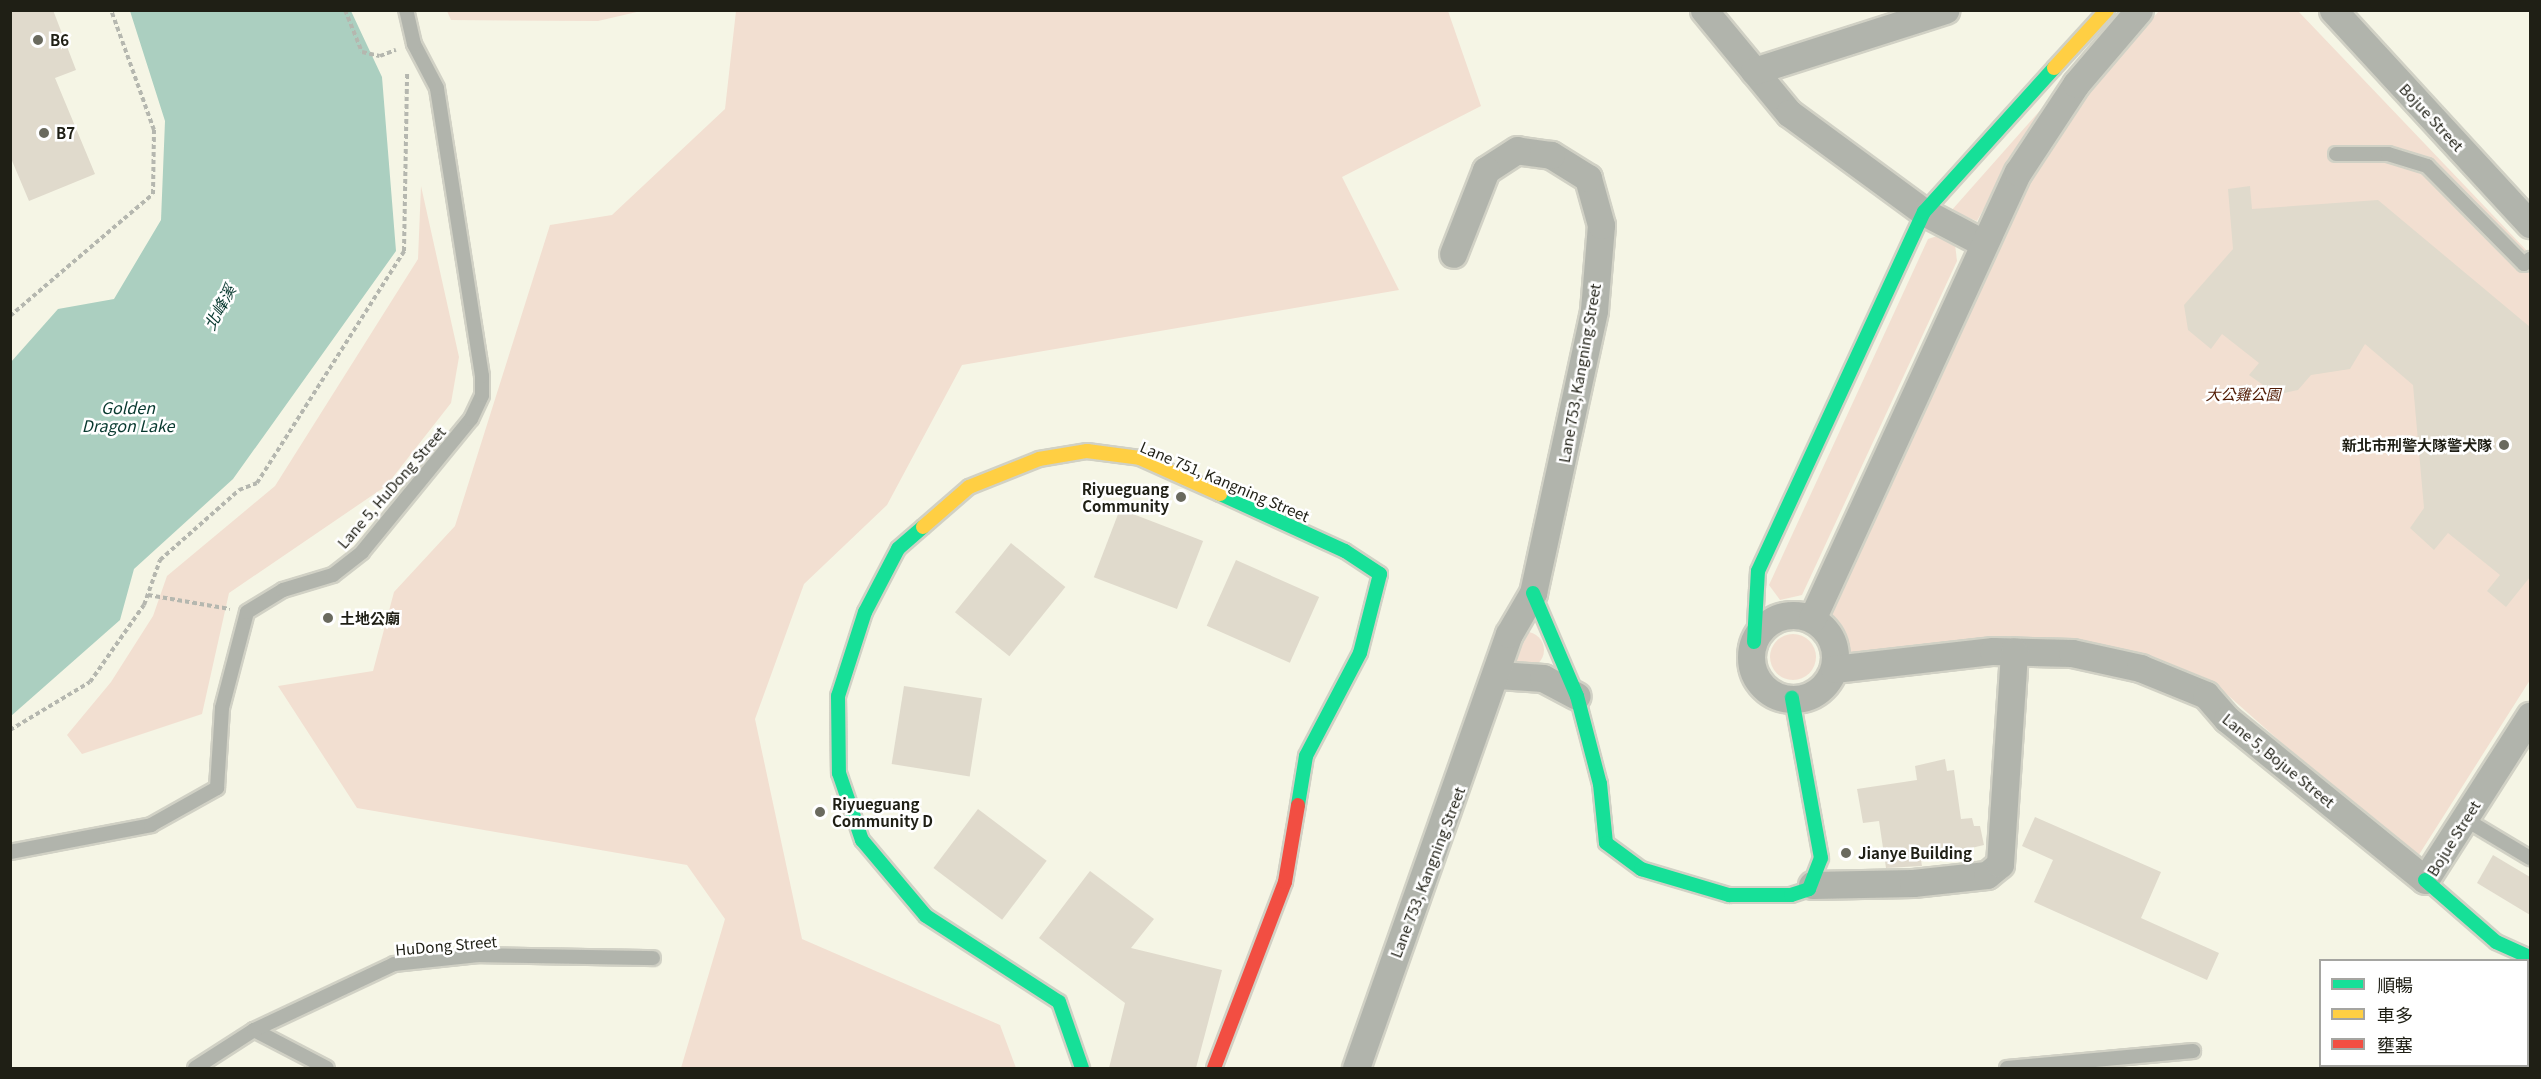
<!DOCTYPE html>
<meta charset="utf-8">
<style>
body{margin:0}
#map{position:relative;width:2541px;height:1079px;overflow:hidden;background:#f5f5e5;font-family:Georgia,"Noto Sans TC",serif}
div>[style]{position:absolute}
.green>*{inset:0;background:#f2dfd1}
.round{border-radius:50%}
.water>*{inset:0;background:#abcfc0}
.building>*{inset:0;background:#e0dacc;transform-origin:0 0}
.path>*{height:4px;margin-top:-2px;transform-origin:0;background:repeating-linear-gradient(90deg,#b5b7af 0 4.5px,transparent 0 7.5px)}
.roads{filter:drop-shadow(2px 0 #d1d1c5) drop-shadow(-2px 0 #d1d1c5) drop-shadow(0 2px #d1d1c5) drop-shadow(0 -2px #d1d1c5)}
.lane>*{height:14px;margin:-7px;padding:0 7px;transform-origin:7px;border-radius:7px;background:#b1b4ac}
.street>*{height:27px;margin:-13.5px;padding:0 13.5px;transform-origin:13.5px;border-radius:13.5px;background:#b1b4ac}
.street>.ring{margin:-13.5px;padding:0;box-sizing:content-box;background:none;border:27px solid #b1b4ac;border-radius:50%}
.fast>*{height:14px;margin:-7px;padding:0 7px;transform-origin:7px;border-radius:7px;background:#16e098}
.slow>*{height:14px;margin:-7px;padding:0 7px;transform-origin:7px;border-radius:7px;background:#ffcf43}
.jam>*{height:14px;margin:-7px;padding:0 7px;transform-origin:7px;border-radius:7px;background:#f24e42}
.dots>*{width:16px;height:16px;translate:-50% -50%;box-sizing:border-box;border:3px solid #fff;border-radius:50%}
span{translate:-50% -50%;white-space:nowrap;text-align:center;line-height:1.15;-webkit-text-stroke:5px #fff;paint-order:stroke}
.poi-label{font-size:15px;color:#1f1f15;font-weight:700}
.left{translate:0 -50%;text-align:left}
.right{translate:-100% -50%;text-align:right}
.street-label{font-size:15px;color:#1f1f15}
.park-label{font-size:15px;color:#511b04;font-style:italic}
.water-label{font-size:16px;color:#07382e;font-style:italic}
.frame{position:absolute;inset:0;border:12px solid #1f1f15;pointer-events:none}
.legend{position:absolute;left:2319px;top:959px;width:210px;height:108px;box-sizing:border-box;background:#fff;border:2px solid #a5a5a1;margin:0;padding:8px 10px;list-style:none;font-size:18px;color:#1f1f15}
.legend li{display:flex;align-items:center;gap:12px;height:30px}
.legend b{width:30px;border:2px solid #a5a5a1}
</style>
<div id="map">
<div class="green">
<div style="clip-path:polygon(447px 11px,447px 10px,641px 11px,598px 21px,451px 20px)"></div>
<div style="clip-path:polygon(736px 11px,1448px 11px,1481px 106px,1342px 177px,1399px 290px,962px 365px,887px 505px,804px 584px,755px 719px,802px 939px,1000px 1025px,1016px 1068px,681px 1068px,725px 919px,687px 865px,357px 808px,278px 686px,373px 671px,394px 592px,455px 526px,550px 225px,612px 215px,725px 109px)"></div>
<div style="clip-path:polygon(2128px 11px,2030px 126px,1977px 221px,1951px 211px)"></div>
<div style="clip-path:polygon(2159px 11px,2298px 11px,2530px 254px,2530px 680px,2415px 861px,2222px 690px,2081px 643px,1998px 636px,1845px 657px,1844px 639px,1827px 611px,2025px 185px,2093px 83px)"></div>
<div style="clip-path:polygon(421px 186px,459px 357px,451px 403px,386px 486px,229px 593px,202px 714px,82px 754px,67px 735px,111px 682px,153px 616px,167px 576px,275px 486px,418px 259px)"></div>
<div style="clip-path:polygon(1940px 235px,1955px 244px,1957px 261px,1802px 595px,1780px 600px,1769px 585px,1928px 239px)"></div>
<div class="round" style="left:1508px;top:632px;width:36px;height:36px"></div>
<div class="round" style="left:1770px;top:634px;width:46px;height:46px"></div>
</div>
<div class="water">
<div style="clip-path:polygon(130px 11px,351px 11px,382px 77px,396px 251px,233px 479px,134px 569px,120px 620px,11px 716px,11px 362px,58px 309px,114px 299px,161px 220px,165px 121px)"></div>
</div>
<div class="building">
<div style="clip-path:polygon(10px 10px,53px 10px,76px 70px,55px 78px,95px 174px,29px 201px,10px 156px)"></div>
<div style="clip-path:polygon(2250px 186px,2252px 209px,2378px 200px,2530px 327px,2530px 577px,2506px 607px,2487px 591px,2500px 575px,2448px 533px,2434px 550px,2410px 528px,2424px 508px,2413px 385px,2365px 344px,2350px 369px,2311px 375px,2298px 390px,2284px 393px,2270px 390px,2249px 375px,2259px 363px,2222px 334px,2211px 349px,2188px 330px,2184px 305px,2233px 249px,2228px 189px)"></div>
<div style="left:1120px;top:509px;width:89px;height:73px;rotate:21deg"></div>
<div style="left:1011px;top:543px;width:70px;height:89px;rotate:39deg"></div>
<div style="left:1236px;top:560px;width:91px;height:72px;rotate:24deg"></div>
<div style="left:904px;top:686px;width:79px;height:79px;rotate:9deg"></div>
<div style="clip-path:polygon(1945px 759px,1947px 771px,1954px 770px,1961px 819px,1972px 818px,1974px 826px,1980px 826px,1984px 845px,1921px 860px,1922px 866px,1886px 868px,1879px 821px,1863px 823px,1857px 789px,1917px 780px,1915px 766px)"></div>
<div style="left:978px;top:809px;width:86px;height:74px;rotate:37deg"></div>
<div style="clip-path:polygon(2035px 817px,2161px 872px,2141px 918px,2219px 953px,2207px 980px,2034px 902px,2053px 860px,2022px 846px)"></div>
<div style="clip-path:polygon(2493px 855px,2530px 877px,2530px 915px,2477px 883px)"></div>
<div style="clip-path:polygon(1090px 871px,1154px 919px,1131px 948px,1222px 970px,1196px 1068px,1109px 1068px,1125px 1003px,1039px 938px)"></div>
</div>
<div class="path">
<div style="left:345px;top:10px;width:45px;rotate:68deg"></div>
<div style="left:362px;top:52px;width:18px;rotate:13deg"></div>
<div style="left:380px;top:56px;width:17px;rotate:-21deg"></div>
<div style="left:10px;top:316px;width:188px;rotate:-40.5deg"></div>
<div style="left:153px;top:194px;width:64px;rotate:-89.1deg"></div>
<div style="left:154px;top:130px;width:127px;rotate:-109.7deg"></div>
<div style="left:148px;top:595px;width:83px;rotate:9.7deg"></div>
<div style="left:10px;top:730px;width:93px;rotate:-31deg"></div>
<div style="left:90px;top:682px;width:94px;rotate:-55deg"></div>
<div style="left:144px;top:605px;width:48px;rotate:-70.4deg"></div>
<div style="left:160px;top:560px;width:106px;rotate:-41.5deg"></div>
<div style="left:239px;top:490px;width:19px;rotate:-21deg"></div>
<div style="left:257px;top:483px;width:275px;rotate:-57.6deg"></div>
<div style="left:404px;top:251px;width:178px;rotate:-89deg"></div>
</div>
<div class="roads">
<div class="lane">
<div style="left:2336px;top:154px;width:52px"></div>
<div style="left:2388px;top:154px;width:41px;rotate:17.1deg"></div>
<div style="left:2427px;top:166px;width:138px;rotate:45.3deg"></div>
<div style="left:2524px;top:264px;width:8px;rotate:-40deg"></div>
<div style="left:2465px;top:819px;width:76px;rotate:31deg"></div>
<div style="left:10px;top:852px;width:144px;rotate:-10.8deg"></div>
<div style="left:151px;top:825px;width:76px;rotate:-29.3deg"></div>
<div style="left:217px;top:788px;width:80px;rotate:-86.4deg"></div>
<div style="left:222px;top:708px;width:99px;rotate:-75.4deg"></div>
<div style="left:247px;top:612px;width:42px;rotate:-31.4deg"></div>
<div style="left:283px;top:590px;width:52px;rotate:-16.7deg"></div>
<div style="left:333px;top:575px;width:37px;rotate:-38deg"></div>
<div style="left:362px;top:552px;width:172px;rotate:-50.7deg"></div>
<div style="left:471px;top:419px;width:26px;rotate:-65deg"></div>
<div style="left:482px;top:395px;width:19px;rotate:-90deg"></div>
<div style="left:482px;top:376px;width:291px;rotate:-98.9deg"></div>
<div style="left:437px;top:88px;width:50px;rotate:-117.6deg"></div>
<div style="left:414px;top:44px;width:35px;rotate:-103deg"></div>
<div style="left:254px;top:1030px;width:82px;rotate:27.5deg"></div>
<div style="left:2528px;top:1063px;width:2px"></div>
<div style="left:195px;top:1068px;width:70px;rotate:-32.8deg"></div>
<div style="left:254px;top:1030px;width:155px;rotate:-25.2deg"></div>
<div style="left:394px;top:964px;width:85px;rotate:-6deg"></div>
<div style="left:479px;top:955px;width:174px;rotate:1deg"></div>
<div style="left:2007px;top:1068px;width:187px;rotate:-5.2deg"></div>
<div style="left:2404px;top:1068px;width:2px;rotate:-63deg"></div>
</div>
<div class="street">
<div style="left:1704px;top:10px;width:134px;rotate:50.5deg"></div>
<div style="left:1789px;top:113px;width:167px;rotate:36.3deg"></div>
<div style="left:1924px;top:212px;width:67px;rotate:27.7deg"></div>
<div style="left:2333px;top:10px;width:291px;rotate:47.4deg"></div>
<div style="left:1754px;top:71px;width:201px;rotate:-17.7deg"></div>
<div class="ring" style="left:1751px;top:615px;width:57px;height:57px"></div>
<div style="left:1812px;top:619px;width:492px;rotate:-65.3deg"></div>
<div style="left:2018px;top:172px;width:105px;rotate:-56.6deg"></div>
<div style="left:2076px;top:84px;width:97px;rotate:-49.6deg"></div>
<div style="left:1834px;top:669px;width:160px;rotate:-6.5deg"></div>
<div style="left:1993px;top:651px;width:79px;rotate:1.5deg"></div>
<div style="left:2072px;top:653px;width:70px;rotate:12.4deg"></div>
<div style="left:2140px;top:668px;width:71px;rotate:22.2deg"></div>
<div style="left:2206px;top:695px;width:32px;rotate:49deg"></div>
<div style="left:2227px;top:719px;width:255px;rotate:39.1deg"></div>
<div style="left:2425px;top:880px;width:195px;rotate:-57.4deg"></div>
<div style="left:1498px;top:675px;width:45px;rotate:3.8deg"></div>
<div style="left:1543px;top:678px;width:38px;rotate:28deg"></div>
<div style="left:1812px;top:885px;width:101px;rotate:-1.1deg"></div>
<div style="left:1913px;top:883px;width:74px;rotate:-6.2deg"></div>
<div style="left:1987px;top:875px;width:17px;rotate:-40deg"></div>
<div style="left:2000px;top:864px;width:213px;rotate:-86.2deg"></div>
<div style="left:1356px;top:1068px;width:460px;rotate:-70.6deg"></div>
<div style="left:1509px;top:634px;width:48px;rotate:-59.7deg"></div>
<div style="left:1533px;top:593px;width:289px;rotate:-77.8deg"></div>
<div style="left:1594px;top:310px;width:85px;rotate:-85.3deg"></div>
<div style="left:1601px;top:225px;width:49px;rotate:-105.5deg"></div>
<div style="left:1588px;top:178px;width:44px;rotate:-148.1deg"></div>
<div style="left:1551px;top:155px;width:34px;rotate:-172deg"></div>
<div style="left:1517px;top:150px;width:37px;rotate:147deg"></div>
<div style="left:1486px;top:170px;width:90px;rotate:111.4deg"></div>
</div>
<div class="fast">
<div style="left:1220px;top:494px;width:137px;rotate:24.5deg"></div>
<div style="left:1345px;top:551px;width:42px;rotate:33.3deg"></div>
<div style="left:1380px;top:574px;width:81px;rotate:104.2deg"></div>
<div style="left:1360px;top:653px;width:116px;rotate:117.7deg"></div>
<div style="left:1306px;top:756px;width:50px;rotate:99.3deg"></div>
<div style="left:923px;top:527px;width:33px;rotate:139deg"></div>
<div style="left:898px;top:549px;width:71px;rotate:117.6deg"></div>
<div style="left:865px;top:612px;width:88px;rotate:107.8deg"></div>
<div style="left:838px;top:696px;width:77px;rotate:89.3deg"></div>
<div style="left:839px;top:773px;width:71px;rotate:71.1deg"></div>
<div style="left:862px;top:840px;width:99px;rotate:49.9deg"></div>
<div style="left:926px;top:916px;width:158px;rotate:32.9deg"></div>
<div style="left:1059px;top:1002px;width:70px;rotate:70.8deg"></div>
<div style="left:1533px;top:593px;width:112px;rotate:66.9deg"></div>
<div style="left:1577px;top:696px;width:91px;rotate:75.4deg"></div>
<div style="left:1600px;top:784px;width:59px;rotate:84.2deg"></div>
<div style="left:1606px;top:843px;width:44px;rotate:36.6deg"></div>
<div style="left:1641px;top:869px;width:92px;rotate:16.5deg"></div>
<div style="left:1729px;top:895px;width:62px"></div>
<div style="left:1791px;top:895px;width:19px;rotate:-18deg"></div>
<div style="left:1809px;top:889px;width:33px;rotate:-69deg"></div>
<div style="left:1821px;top:858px;width:163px;rotate:-100.3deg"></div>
<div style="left:1754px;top:642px;width:71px;rotate:-86.8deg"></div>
<div style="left:1758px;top:571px;width:396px;rotate:-65.2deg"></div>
<div style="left:1924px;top:212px;width:194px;rotate:-47.9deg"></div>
<div style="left:2425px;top:880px;width:94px;rotate:41.1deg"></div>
<div style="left:2496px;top:942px;width:37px;rotate:24deg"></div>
</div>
<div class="slow">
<div style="left:2054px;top:68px;width:79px;rotate:-47.6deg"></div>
<div style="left:923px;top:527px;width:61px;rotate:-41deg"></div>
<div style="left:969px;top:487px;width:75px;rotate:-21.8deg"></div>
<div style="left:1039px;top:459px;width:49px;rotate:-9.5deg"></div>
<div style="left:1087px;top:451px;width:53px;rotate:7.5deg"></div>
<div style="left:1140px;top:458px;width:88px;rotate:24.2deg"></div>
</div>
<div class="jam">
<div style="left:1214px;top:1068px;width:199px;rotate:-69.1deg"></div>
<div style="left:1285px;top:882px;width:78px;rotate:-80.4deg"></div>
</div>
</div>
<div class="dots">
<div style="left:38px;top:40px;background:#6a6a5e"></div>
<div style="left:44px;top:133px;background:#6a6a5e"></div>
<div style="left:2504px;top:445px;background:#6a6a5e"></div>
<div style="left:1181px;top:497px;background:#6a6a5e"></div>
<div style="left:328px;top:618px;background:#6a6a5e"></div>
<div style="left:820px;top:812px;background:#6a6a5e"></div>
<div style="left:1846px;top:853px;background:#6a6a5e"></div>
</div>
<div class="poi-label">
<span class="left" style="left:50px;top:40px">B6</span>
<span class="left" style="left:56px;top:133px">B7</span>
<span class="right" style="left:2492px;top:445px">新北市刑警大隊警犬隊</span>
<span class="right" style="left:1169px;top:497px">Riyueguang<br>Community</span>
<span class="left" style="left:340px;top:618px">土地公廟</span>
<span class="left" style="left:832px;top:812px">Riyueguang<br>Community D</span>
<span class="left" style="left:1858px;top:853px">Jianye Building</span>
</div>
<div class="street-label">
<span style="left:2432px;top:117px;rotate:47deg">Bojue Street</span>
<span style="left:1579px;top:373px;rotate:-80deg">Lane 753, Kangning Street</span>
<span style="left:1225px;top:481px;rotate:23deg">Lane 751, Kangning Street</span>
<span style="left:391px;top:487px;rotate:-49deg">Lane 5, HuDong Street</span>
<span style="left:2279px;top:760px;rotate:39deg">Lane 5, Bojue Street</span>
<span style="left:2453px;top:838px;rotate:-58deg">Bojue Street</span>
<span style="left:1427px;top:872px;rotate:-69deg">Lane 753, Kangning Street</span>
<span style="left:446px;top:945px;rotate:-5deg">HuDong Street</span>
</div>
<div class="park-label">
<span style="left:2243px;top:394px">大公雞公園</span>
</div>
<div class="water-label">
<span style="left:219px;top:307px;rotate:-62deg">北峰溪</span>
<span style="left:128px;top:416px">Golden<br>Dragon Lake</span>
</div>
<div class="frame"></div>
<ul class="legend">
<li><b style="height:8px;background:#16e098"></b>順暢</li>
<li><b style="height:8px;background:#ffcf43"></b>車多</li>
<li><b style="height:8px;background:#f24e42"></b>壅塞</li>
</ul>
</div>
